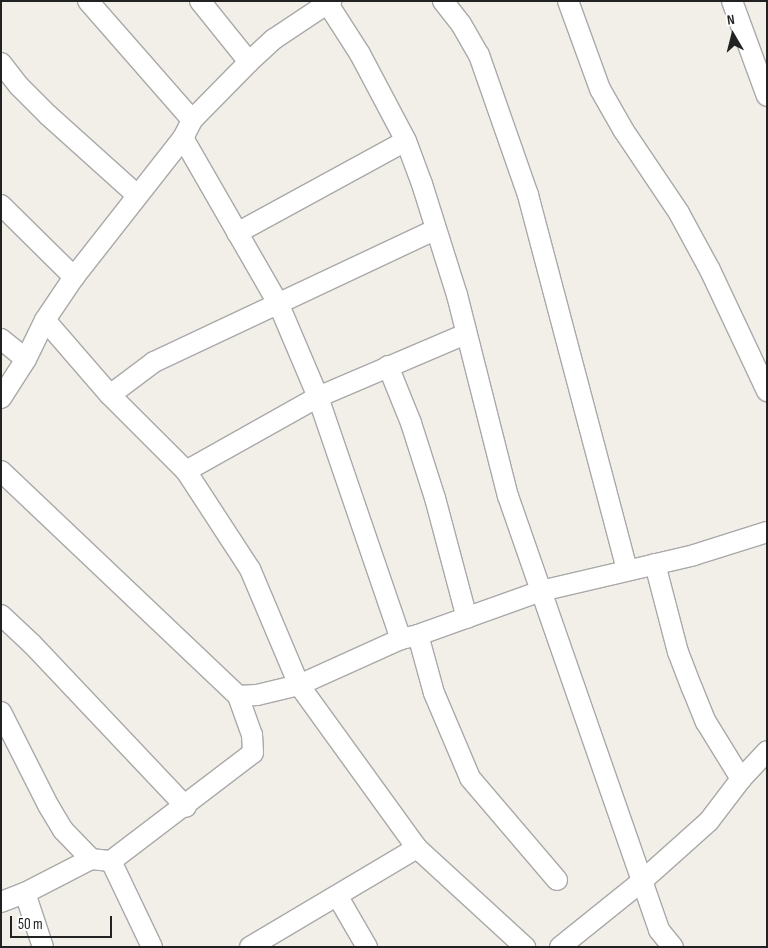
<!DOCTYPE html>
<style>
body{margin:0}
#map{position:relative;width:768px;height:948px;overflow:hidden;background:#f2efe9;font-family:"Sofia Sans Condensed",sans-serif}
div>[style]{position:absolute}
.roads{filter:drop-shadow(1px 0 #a9a9a9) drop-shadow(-1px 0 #a9a9a9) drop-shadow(0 1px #a9a9a9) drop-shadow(0 -1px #a9a9a9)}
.minor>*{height:20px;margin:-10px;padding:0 10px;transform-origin:10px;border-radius:10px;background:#fff}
span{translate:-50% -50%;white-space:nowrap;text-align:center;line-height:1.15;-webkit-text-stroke:4px #fff;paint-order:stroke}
.frame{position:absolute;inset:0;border:2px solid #222;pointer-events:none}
.north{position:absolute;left:708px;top:10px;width:50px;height:50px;-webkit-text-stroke:4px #fff;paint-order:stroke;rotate:352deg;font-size:14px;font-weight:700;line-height:20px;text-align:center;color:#222}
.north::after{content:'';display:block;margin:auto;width:18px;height:22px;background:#222;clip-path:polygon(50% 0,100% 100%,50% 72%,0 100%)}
.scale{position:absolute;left:10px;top:916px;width:102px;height:22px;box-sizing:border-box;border:2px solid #222;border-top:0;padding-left:6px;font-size:15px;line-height:18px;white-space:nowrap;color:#222;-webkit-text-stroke:4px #fff;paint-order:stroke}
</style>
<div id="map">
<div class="roads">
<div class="minor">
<div style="left:88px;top:1px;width:158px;rotate:48.8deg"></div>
<div style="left:200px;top:1px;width:78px;rotate:51.2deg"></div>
<div style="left:326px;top:1px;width:63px;rotate:57.3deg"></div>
<div style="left:360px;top:54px;width:98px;rotate:62.1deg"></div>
<div style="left:406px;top:141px;width:46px;rotate:69.6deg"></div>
<div style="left:422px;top:184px;width:116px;rotate:72.5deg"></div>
<div style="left:457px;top:295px;width:207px;rotate:75.8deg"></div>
<div style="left:508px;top:496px;width:460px;rotate:70.8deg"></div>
<div style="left:659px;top:930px;width:22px;rotate:51deg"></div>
<div style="left:443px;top:1px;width:29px;rotate:52deg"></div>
<div style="left:461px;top:24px;width:36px;rotate:60deg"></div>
<div style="left:479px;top:55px;width:148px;rotate:70.7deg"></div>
<div style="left:528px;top:195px;width:388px;rotate:75.2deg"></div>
<div style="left:568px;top:1px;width:94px;rotate:70deg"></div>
<div style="left:600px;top:89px;width:48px;rotate:60.3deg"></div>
<div style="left:624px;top:131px;width:99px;rotate:56.1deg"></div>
<div style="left:679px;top:213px;width:65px;rotate:61.5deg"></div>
<div style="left:710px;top:270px;width:134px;rotate:64.8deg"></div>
<div style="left:732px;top:1px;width:101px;rotate:69.8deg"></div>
<div style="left:1px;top:63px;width:29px;rotate:52deg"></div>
<div style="left:19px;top:86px;width:41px;rotate:45deg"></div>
<div style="left:48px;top:115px;width:120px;rotate:42deg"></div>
<div style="left:183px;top:138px;width:193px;rotate:60.1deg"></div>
<div style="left:279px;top:305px;width:100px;rotate:67deg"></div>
<div style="left:318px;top:397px;width:256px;rotate:71.1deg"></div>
<div style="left:1px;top:205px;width:103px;rotate:44.6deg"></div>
<div style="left:237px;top:233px;width:192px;rotate:-28.6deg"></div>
<div style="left:45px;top:320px;width:99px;rotate:49.1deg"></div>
<div style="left:110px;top:395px;width:107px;rotate:45deg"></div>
<div style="left:186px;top:471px;width:117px;rotate:56.9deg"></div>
<div style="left:250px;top:569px;width:126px;rotate:67.1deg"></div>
<div style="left:299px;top:685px;width:201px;rotate:54.1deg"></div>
<div style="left:417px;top:848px;width:147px;rotate:42.5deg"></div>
<div style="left:1px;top:339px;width:32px;rotate:39deg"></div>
<div style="left:388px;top:366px;width:61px;rotate:68deg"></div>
<div style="left:411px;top:423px;width:79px;rotate:72.3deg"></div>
<div style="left:435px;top:498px;width:124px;rotate:75.1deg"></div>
<div style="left:110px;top:395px;width:55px;rotate:-36.9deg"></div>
<div style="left:154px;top:362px;width:310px;rotate:-25.2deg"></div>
<div style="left:1px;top:398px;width:46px;rotate:-57.3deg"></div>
<div style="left:26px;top:359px;width:43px;rotate:-64deg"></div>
<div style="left:45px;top:320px;width:52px;rotate:-56deg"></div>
<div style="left:74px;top:277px;width:177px;rotate:-51.9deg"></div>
<div style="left:183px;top:138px;width:20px;rotate:-63deg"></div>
<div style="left:192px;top:120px;width:81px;rotate:-45.5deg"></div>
<div style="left:249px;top:62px;width:34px;rotate:-43deg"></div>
<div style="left:274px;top:39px;width:69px;rotate:-33.7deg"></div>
<div style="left:1px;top:471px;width:327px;rotate:43.5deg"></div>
<div style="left:238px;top:696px;width:19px;rotate:-3deg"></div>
<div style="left:257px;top:695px;width:43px;rotate:-13.4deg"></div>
<div style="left:299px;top:685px;width:112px;rotate:-24.3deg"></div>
<div style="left:401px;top:639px;width:17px;rotate:-13deg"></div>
<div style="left:418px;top:635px;width:131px;rotate:-19.7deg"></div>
<div style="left:541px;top:591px;width:157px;rotate:-13.2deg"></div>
<div style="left:694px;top:555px;width:77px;rotate:-17.5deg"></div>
<div style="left:186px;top:471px;width:151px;rotate:-29.3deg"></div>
<div style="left:318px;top:397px;width:161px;rotate:-23.1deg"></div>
<div style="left:655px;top:564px;width:91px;rotate:75.4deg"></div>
<div style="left:678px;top:652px;width:39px;rotate:69deg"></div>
<div style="left:692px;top:688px;width:37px;rotate:68deg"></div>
<div style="left:706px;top:722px;width:67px;rotate:58.4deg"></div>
<div style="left:1px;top:615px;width:42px;rotate:43.1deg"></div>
<div style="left:32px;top:644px;width:224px;rotate:46.6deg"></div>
<div style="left:418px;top:635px;width:60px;rotate:74.6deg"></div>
<div style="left:434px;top:693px;width:92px;rotate:67deg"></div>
<div style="left:470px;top:778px;width:134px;rotate:49.5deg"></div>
<div style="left:1px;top:712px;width:104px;rotate:63.2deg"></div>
<div style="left:48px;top:805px;width:29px;rotate:59deg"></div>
<div style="left:63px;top:830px;width:40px;rotate:46deg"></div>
<div style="left:111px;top:861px;width:95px;rotate:64.5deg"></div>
<div style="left:25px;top:893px;width:57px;rotate:71.6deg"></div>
<div style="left:338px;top:897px;width:58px;rotate:59.9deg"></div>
<div style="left:1px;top:902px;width:26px;rotate:-21deg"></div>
<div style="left:25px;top:893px;width:74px;rotate:-27.3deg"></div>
<div style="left:91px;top:859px;width:20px;rotate:6deg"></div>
<div style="left:111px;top:861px;width:178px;rotate:-37.3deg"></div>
<div style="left:253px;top:753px;width:18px;rotate:-93deg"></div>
<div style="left:252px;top:735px;width:41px;rotate:-109.7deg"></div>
<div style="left:250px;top:947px;width:194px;rotate:-30.7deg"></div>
<div style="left:560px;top:947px;width:105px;rotate:-38.8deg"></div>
<div style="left:642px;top:881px;width:90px;rotate:-41.8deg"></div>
<div style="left:709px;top:821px;width:53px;rotate:-52.7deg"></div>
<div style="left:741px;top:779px;width:38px;rotate:-47deg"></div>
</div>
</div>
<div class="frame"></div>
<div class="north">N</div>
<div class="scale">50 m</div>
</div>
